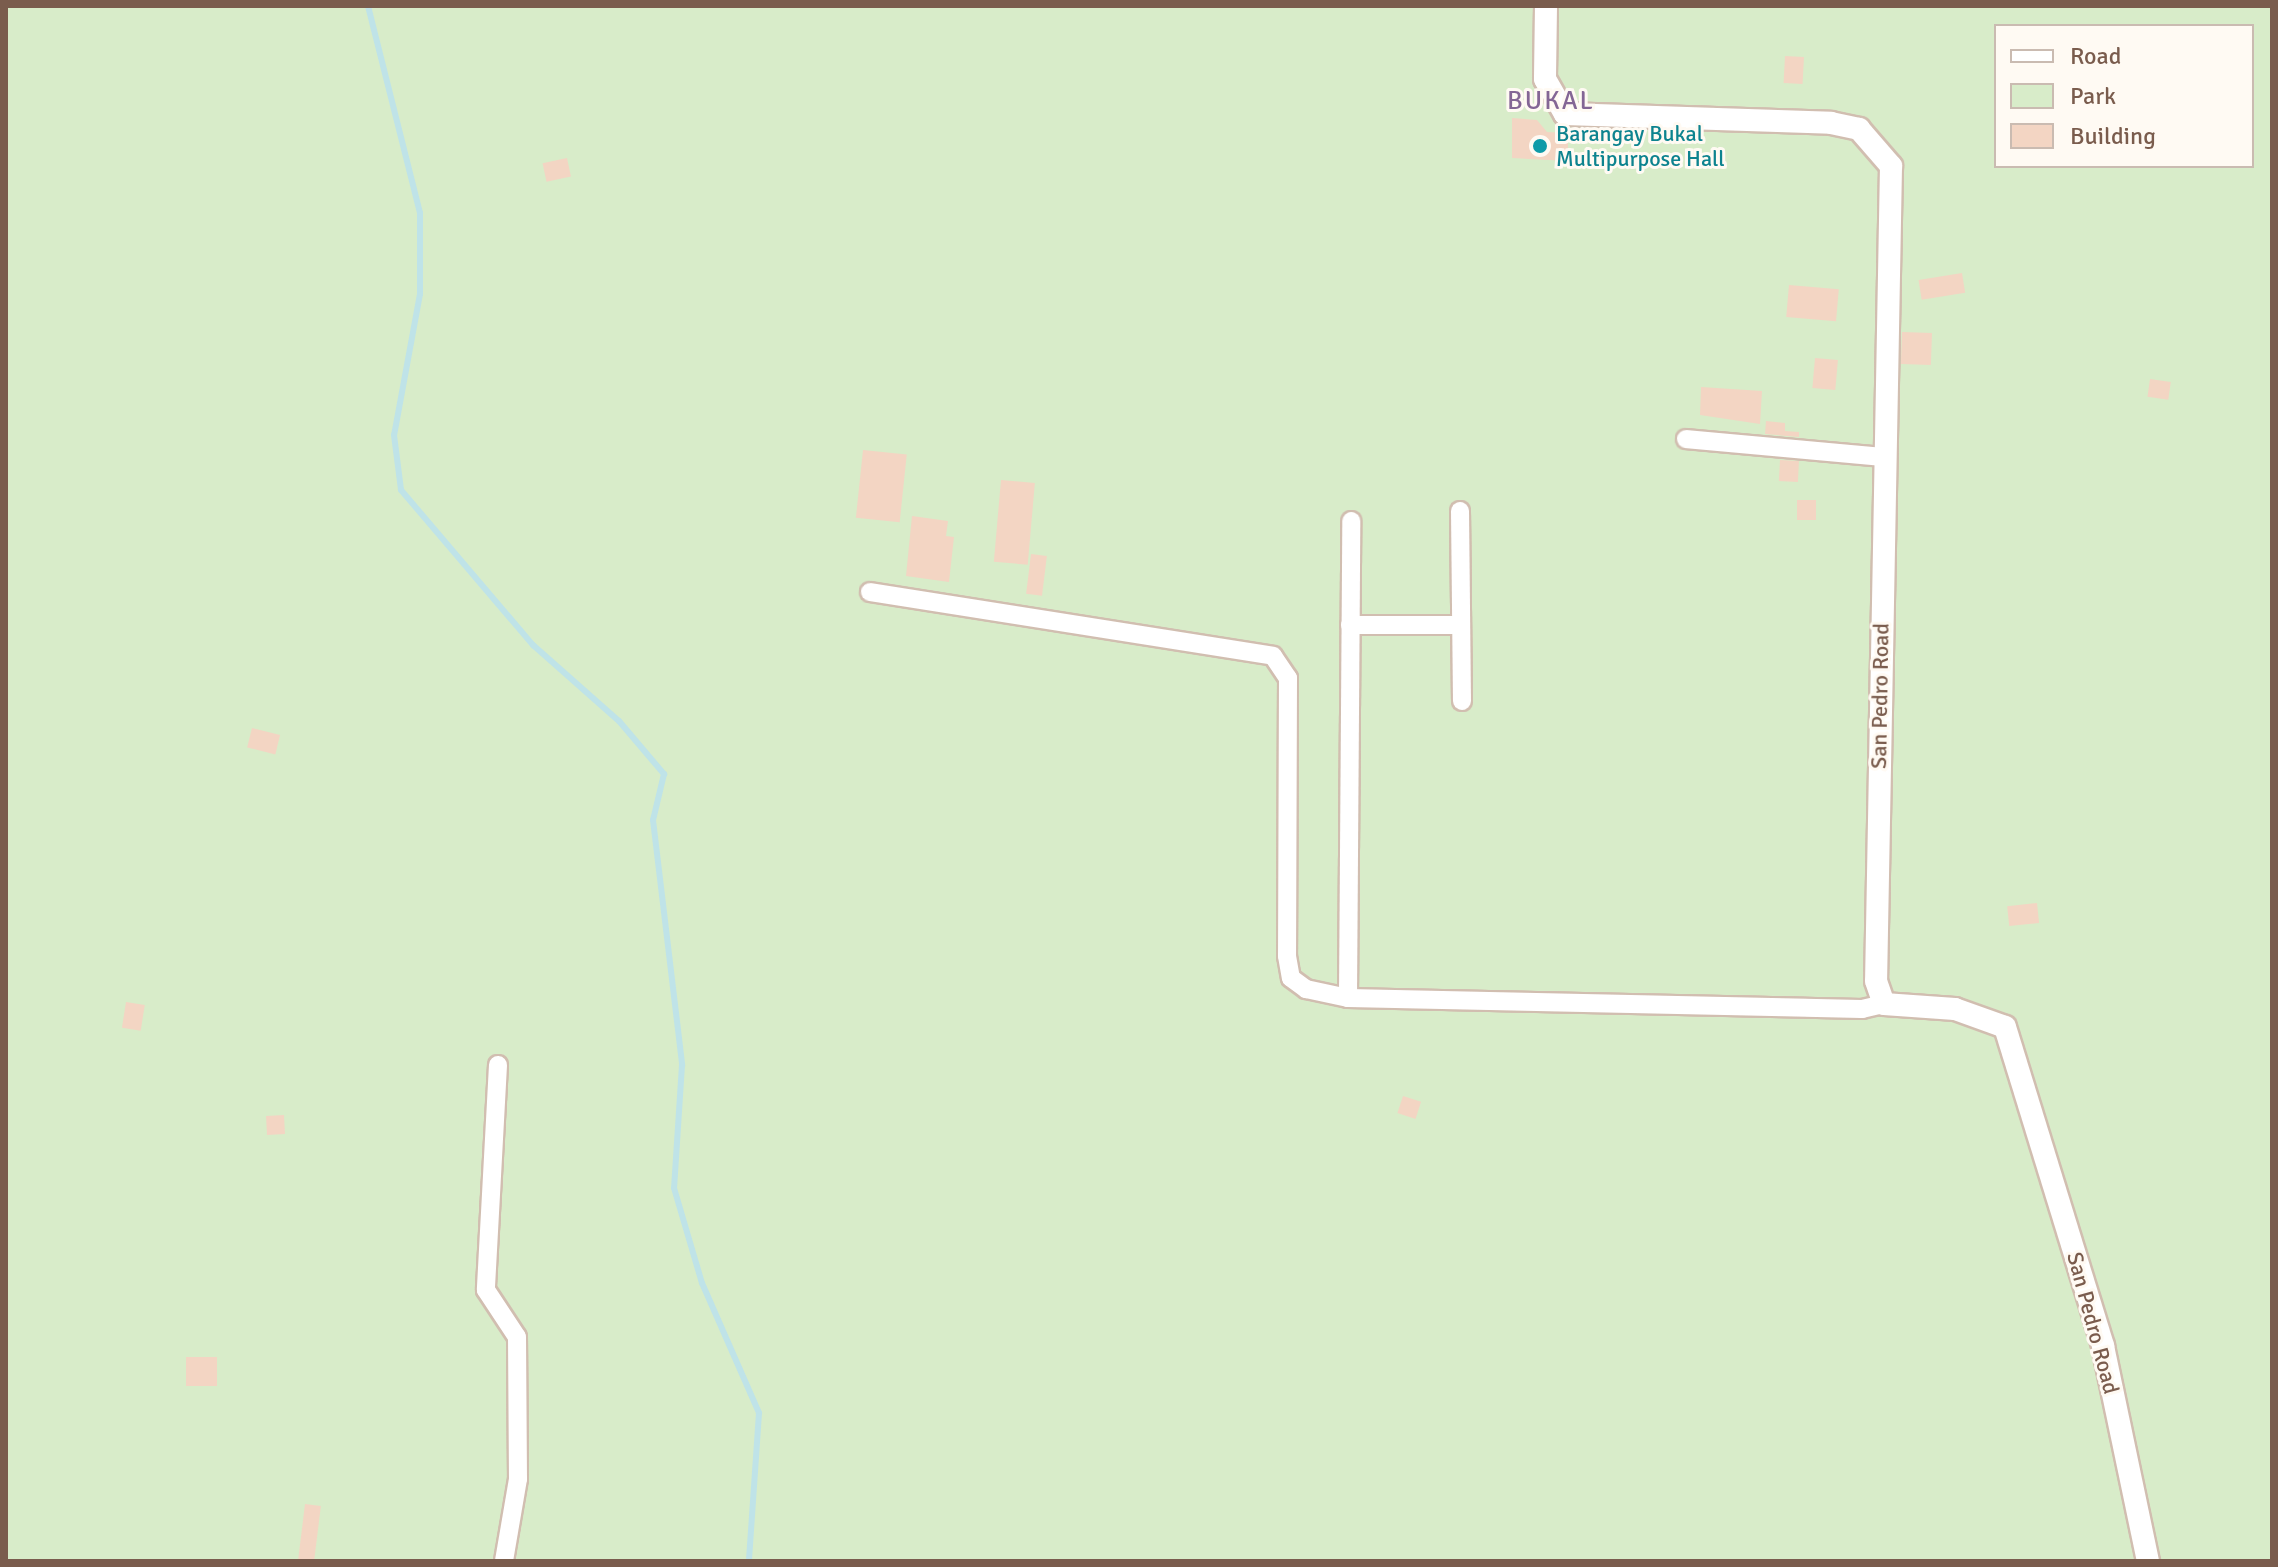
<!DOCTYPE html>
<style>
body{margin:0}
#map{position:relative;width:2278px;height:1567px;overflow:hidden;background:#fdf6ec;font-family:Signika,sans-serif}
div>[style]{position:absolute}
.green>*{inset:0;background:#d8ecc9}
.stream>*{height:6px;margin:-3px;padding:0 3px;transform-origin:3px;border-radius:3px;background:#bfe3e8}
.building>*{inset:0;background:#f3d5c3;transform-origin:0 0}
.roads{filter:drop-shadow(2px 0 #d1beb0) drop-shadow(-2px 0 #d1beb0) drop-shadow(0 2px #d1beb0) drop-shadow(0 -2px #d1beb0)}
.minor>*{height:18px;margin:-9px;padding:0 9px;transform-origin:9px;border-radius:9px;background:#fff}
.tertiary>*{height:22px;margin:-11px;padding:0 11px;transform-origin:11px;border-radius:11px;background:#fff}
.dots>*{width:22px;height:22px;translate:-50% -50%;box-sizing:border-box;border:4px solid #fffaf3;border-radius:50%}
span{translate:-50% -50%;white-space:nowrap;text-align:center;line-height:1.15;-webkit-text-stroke:6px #fffaf3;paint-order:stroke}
.culture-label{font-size:22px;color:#0d838f}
.left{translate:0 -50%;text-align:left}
.street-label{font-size:22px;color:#7a5c4d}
.quarter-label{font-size:26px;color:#846695;letter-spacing:2px}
.frame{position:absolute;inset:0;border:8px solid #7a5c4d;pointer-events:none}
.legend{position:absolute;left:1994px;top:24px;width:260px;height:144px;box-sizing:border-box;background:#fffaf3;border:2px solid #cabbb1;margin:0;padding:10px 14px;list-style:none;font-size:24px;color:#7a5c4d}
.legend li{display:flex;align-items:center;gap:16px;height:40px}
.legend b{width:40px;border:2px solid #cabbb1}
</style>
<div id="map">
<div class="green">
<div style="clip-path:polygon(evenodd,6px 6px,2272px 6px,2272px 1561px,6px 1561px,6px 6px,1996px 26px,2252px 26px,2252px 166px,1996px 166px,1996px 26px)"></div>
</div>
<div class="stream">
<div style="left:368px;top:6px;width:213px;rotate:75.9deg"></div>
<div style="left:420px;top:213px;width:81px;rotate:90deg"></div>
<div style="left:420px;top:294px;width:143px;rotate:100.4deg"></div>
<div style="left:394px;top:435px;width:55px;rotate:82.7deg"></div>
<div style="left:401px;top:490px;width:204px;rotate:49.6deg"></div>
<div style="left:533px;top:645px;width:115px;rotate:41.5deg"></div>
<div style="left:619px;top:721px;width:70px;rotate:49.7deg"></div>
<div style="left:664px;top:774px;width:47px;rotate:103.4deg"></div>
<div style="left:653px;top:820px;width:247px;rotate:83.2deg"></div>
<div style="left:682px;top:1065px;width:123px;rotate:93.7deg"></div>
<div style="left:674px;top:1188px;width:99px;rotate:73.6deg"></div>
<div style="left:702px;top:1283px;width:142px;rotate:66.3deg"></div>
<div style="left:759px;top:1413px;width:148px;rotate:93.9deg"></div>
</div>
<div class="building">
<div style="left:1785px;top:56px;width:19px;height:27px;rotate:3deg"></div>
<div style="clip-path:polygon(1512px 118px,1537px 120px,1547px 132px,1568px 133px,1568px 161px,1512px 158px)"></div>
<div style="left:567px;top:158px;width:19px;height:25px;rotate:78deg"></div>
<div style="left:1962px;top:273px;width:20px;height:44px;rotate:81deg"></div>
<div style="left:1789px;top:285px;width:50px;height:32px;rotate:5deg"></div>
<div style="left:1902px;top:332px;width:30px;height:32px;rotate:2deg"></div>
<div style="left:1815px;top:358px;width:23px;height:30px;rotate:5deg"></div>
<div style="left:2150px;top:379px;width:21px;height:18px;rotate:8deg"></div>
<div style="clip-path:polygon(1701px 387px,1762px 391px,1760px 424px,1700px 415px)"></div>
<div style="clip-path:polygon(1766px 421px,1785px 423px,1785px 431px,1799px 432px,1799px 437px,1765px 434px)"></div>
<div style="left:863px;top:450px;width:44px;height:68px;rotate:6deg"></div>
<div style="left:1780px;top:460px;width:19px;height:21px;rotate:3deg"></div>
<div style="left:1001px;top:480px;width:34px;height:82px;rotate:5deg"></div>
<div style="left:1797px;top:500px;width:19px;height:20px"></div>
<div style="clip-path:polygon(912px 516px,948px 521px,946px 536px,954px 537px,949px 582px,906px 576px)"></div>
<div style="left:1031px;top:554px;width:16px;height:40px;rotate:7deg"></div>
<div style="left:252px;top:728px;width:29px;height:20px;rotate:14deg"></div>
<div style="left:2037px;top:903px;width:20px;height:30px;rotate:84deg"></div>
<div style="left:126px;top:1002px;width:19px;height:26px;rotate:9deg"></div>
<div style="left:1403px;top:1096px;width:19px;height:18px;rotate:18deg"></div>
<div style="left:284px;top:1115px;width:19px;height:18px;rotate:87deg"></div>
<div style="left:186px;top:1357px;width:31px;height:29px"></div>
<div style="left:305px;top:1504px;width:16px;height:57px;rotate:7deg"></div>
</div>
<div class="roads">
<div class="minor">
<div style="left:1686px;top:439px;width:200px;rotate:5.2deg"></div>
<div style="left:1460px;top:511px;width:190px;rotate:89.4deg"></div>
<div style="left:870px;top:592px;width:408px;rotate:9deg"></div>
<div style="left:1273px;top:656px;width:27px;rotate:56deg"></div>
<div style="left:1288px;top:678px;width:278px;rotate:90.2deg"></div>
<div style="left:1287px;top:956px;width:22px;rotate:80deg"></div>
<div style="left:1291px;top:978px;width:19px;rotate:36deg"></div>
<div style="left:1306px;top:989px;width:43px;rotate:12.1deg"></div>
<div style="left:1348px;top:998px;width:514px;rotate:1.23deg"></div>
<div style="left:1862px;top:1009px;width:23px;rotate:-13deg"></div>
<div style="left:1350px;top:625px;width:111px"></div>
<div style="left:1348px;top:998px;width:477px;rotate:-89.6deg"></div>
<div style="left:498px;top:1065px;width:225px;rotate:93.1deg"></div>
<div style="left:486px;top:1290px;width:56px;rotate:56.6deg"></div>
<div style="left:517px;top:1337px;width:142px;rotate:89.6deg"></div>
<div style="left:518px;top:1479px;width:83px;rotate:99.7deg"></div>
</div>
<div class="tertiary">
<div style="left:1546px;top:6px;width:73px;rotate:90.8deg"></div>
<div style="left:1545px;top:79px;width:40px;rotate:60.3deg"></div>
<div style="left:1565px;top:114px;width:266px;rotate:1.9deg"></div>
<div style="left:1831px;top:123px;width:29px;rotate:12deg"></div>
<div style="left:1859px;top:129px;width:49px;rotate:49.1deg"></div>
<div style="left:1891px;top:166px;width:815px;rotate:91.05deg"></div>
<div style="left:1876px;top:981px;width:24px;rotate:71deg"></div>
<div style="left:1884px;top:1004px;width:71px;rotate:4deg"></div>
<div style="left:1955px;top:1009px;width:53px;rotate:19.8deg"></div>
<div style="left:2005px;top:1027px;width:334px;rotate:72.9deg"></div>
<div style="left:2103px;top:1346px;width:220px;rotate:78.2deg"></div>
</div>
</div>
<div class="dots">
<div style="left:1540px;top:146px;background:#0f9aa8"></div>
</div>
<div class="culture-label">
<span class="left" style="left:1556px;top:146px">Barangay Bukal<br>Multipurpose Hall</span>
</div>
<div class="street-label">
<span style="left:1880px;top:696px;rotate:-89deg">San Pedro Road</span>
<span style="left:2093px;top:1323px;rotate:75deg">San Pedro Road</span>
</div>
<div class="quarter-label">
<span style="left:1551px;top:102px">BUKAL</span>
</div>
<div class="frame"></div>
<ul class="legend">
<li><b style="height:10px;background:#fff"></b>Road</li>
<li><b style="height:22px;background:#d8ecc9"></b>Park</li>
<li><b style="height:22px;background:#f3d5c3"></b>Building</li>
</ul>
</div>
